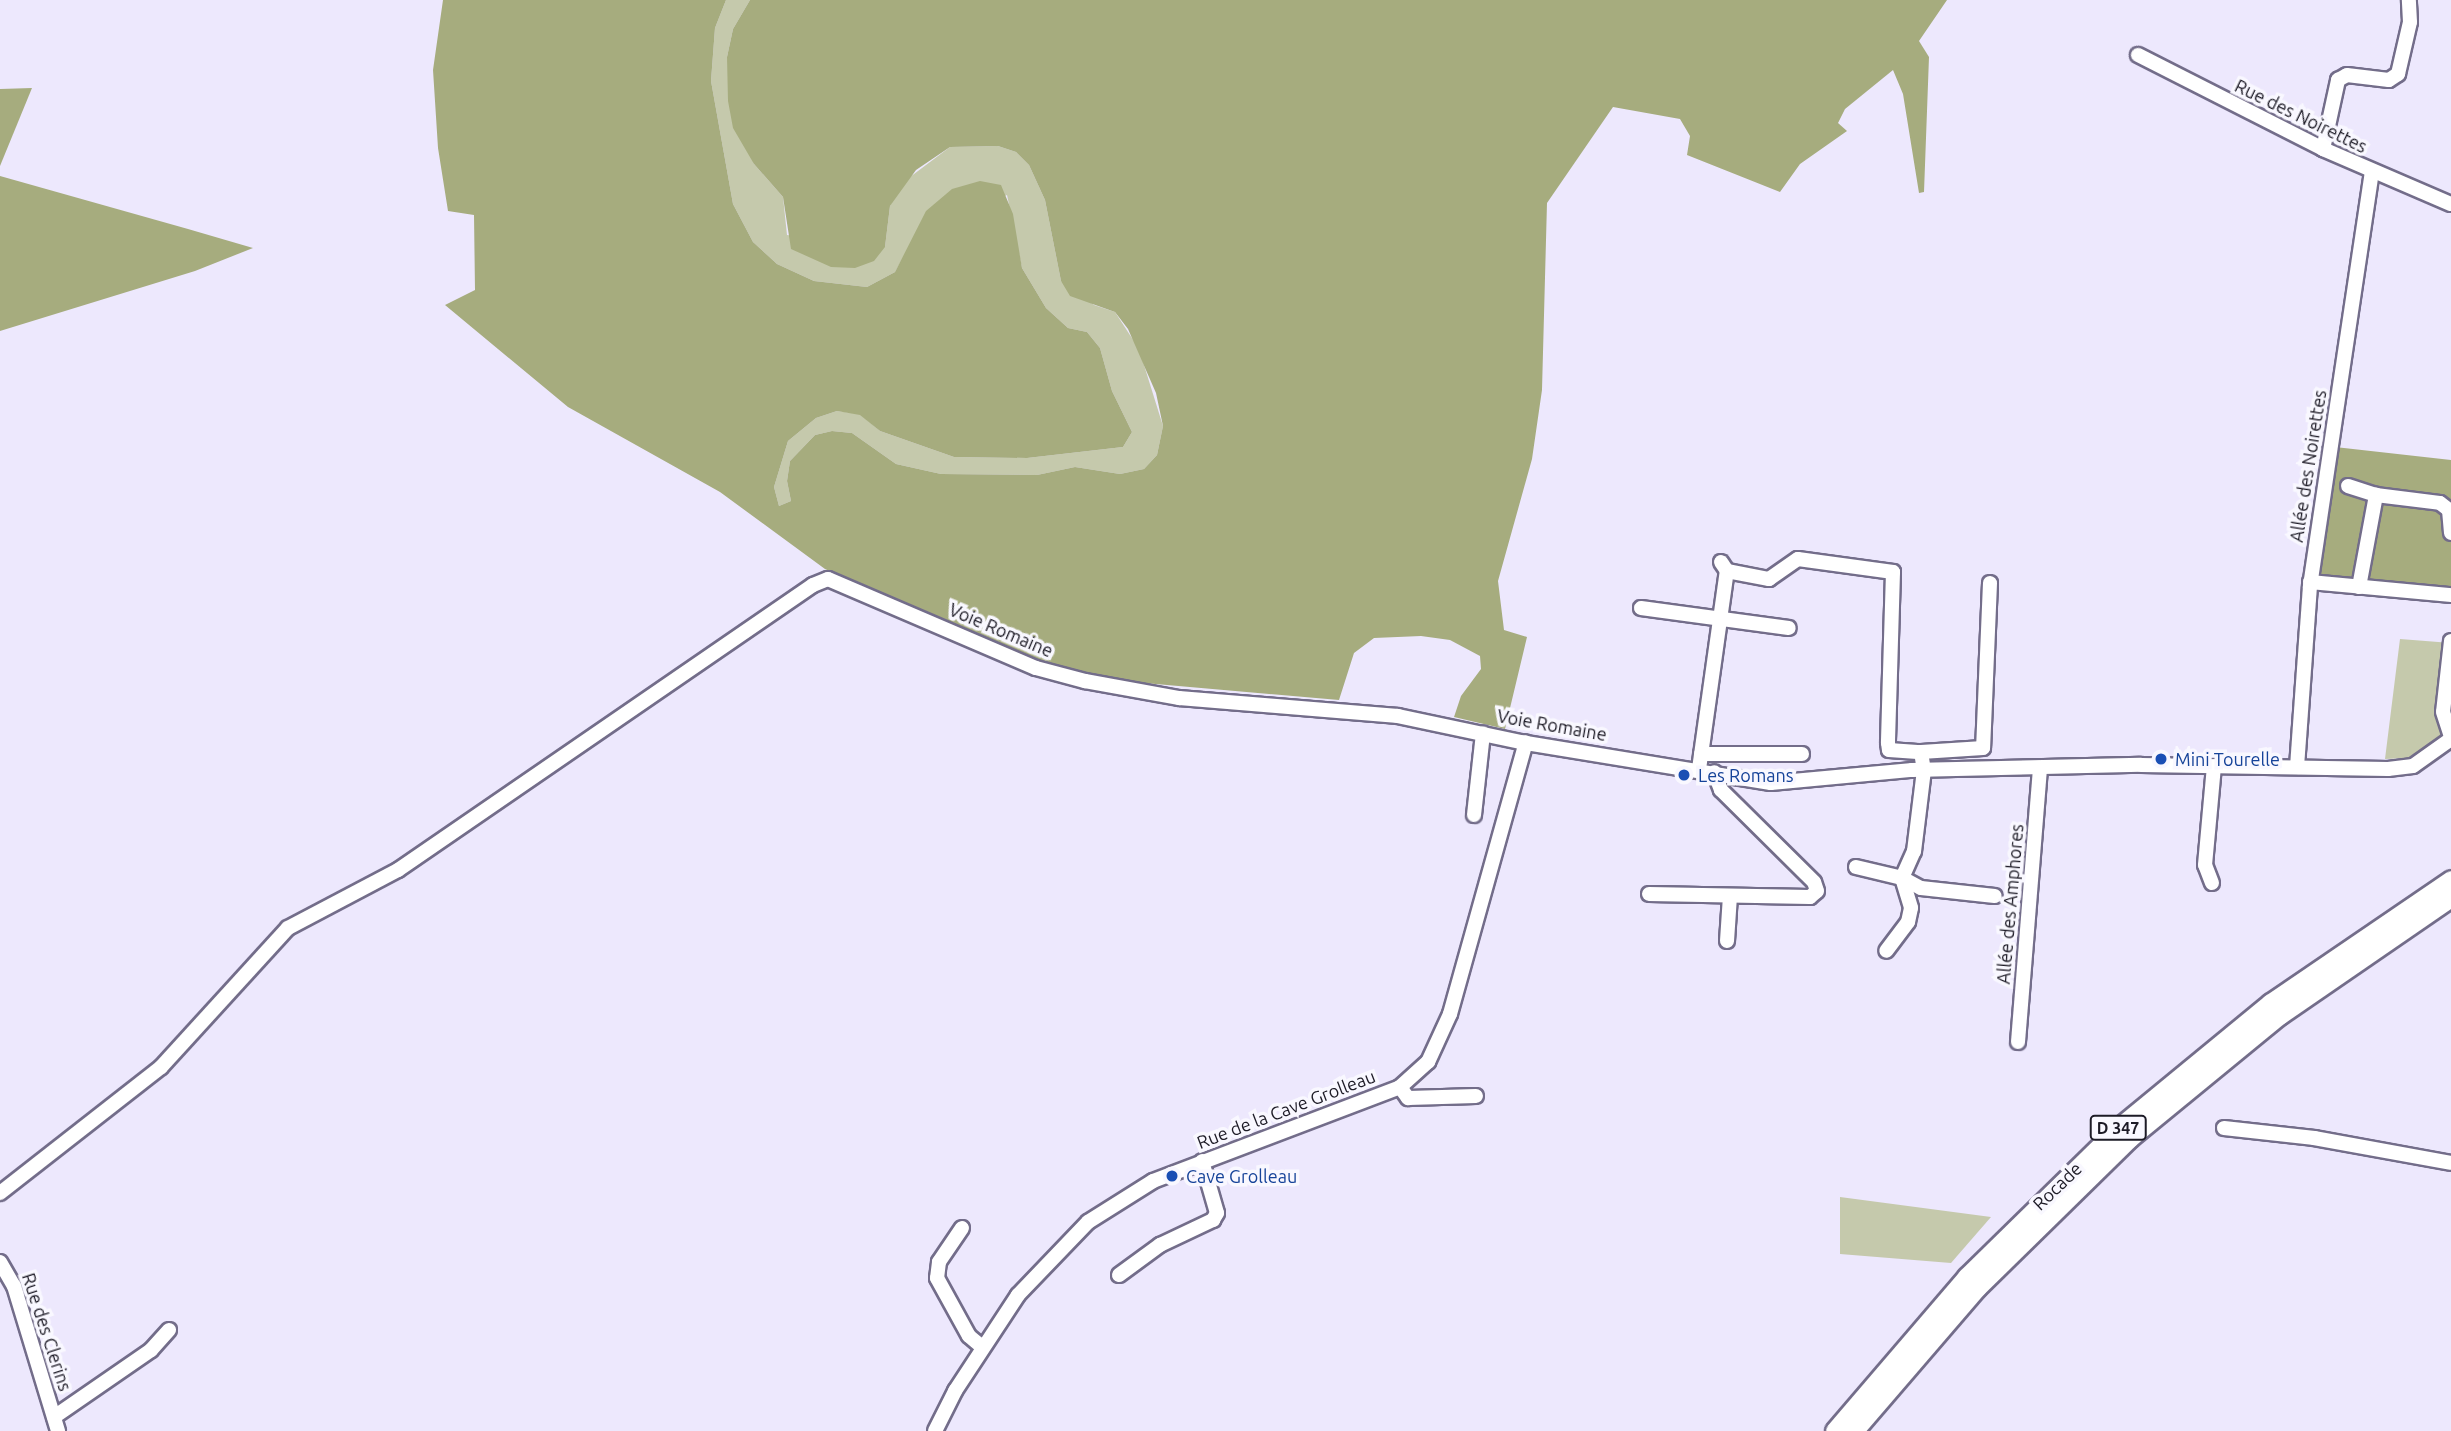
<!DOCTYPE html>
<meta charset="utf-8">
<style>
body{margin:0}
#map{position:relative;width:2451px;height:1431px;overflow:hidden;background:#ede8fd;font-family:Ubuntu,sans-serif}
div>[style]{position:absolute}
.green>*{inset:0;background:#c5c9ac}
.forest>*{inset:0;background:#a6ac7e}
.roads{filter:drop-shadow(2px 0 #736d8a) drop-shadow(-2px 0 #736d8a) drop-shadow(0 2px #736d8a) drop-shadow(0 -2px #736d8a)}
.minor>*{height:14px;margin:-7px;padding:0 7px;transform-origin:7px;border-radius:7px;background:#fff}
.highway>*{height:19px;margin:-9.5px;padding:0 9.5px;transform-origin:9.5px;border-radius:9.5px;background:#fff}
.dots>*{width:19px;height:19px;translate:-50% -50%;box-sizing:border-box;border:4px solid #f9f8ff;border-radius:50%}
span{translate:-50% -50%;white-space:nowrap;text-align:center;line-height:1.15;-webkit-text-stroke:7px #f9f8ff;paint-order:stroke}
.shield-label span{padding:2px 5px;background:#f9f8ff;border:2px solid;border-radius:5px;-webkit-text-stroke-width:0}
.shield-label{font-size:16px;color:#1d1b26;font-weight:700}
.street-label{font-size:18px;color:#1d1b26}
.transit-label{font-size:18px;color:#164399}
.left{translate:0 -50%;text-align:left}
</style>
<div id="map">
<div class="green">
<div style="clip-path:polygon(726px 0,750px 0,733px 29px,727px 57px,754px 164px,783px 197px,787px 235px,885px 247px,890px 206px,902px 183px,950px 147px,998px 146px,1016px 152px,1029px 165px,1045px 200px,1061px 281px,1094px 305px,1115px 312px,1139px 349px,1163px 426px,1157px 455px,1144px 469px,1120px 474px,1075px 467px,1037px 475px,941px 474px,896px 464px,852px 433px,832px 431px,815px 435px,790px 461px,787px 481px,791px 501px,779px 506px,774px 487px,788px 441px,816px 418px,837px 411px,860px 414px,880px 431px,954px 457px,1027px 458px,1123px 447px,1132px 432px,1112px 391px,1100px 348px,1087px 332px,1068px 328px,1046px 308px,1022px 268px,1007px 195px,911px 243px,895px 272px,867px 287px,814px 281px,777px 264px,753px 242px,733px 204px,711px 81px,715px 28px)"></div>
<div style="clip-path:polygon(2400px 639px,2451px 643px,2451px 731px,2434px 749px,2409px 758px,2385px 759px)"></div>
<div style="clip-path:polygon(1840px 1197px,1991px 1217px,1951px 1263px,1840px 1254px)"></div>
</div>
<div class="forest">
<div style="clip-path:polygon(443px 0,726px 0,715px 28px,711px 81px,733px 204px,753px 242px,777px 264px,814px 281px,867px 287px,895px 272px,926px 211px,952px 189px,980px 181px,1001px 185px,1013px 214px,1022px 268px,1046px 308px,1068px 328px,1087px 332px,1100px 348px,1112px 391px,1132px 432px,1123px 447px,1027px 458px,954px 457px,880px 431px,860px 415px,837px 411px,816px 418px,788px 441px,774px 487px,779px 506px,791px 501px,787px 481px,790px 461px,815px 435px,832px 431px,852px 433px,896px 464px,941px 474px,1037px 475px,1075px 467px,1120px 474px,1144px 469px,1157px 455px,1163px 426px,1156px 393px,1128px 329px,1115px 312px,1070px 296px,1061px 281px,1045px 200px,1029px 165px,1016px 152px,998px 146px,950px 147px,916px 170px,890px 206px,885px 247px,874px 261px,855px 268px,831px 267px,791px 249px,783px 197px,754px 164px,733px 128px,728px 101px,727px 57px,733px 29px,750px 0,1947px 0,1919px 41px,1929px 57px,1924px 192px,1919px 193px,1903px 94px,1893px 70px,1845px 109px,1838px 123px,1847px 131px,1800px 164px,1780px 192px,1687px 155px,1690px 136px,1680px 119px,1613px 107px,1547px 203px,1542px 390px,1532px 459px,1498px 581px,1504px 630px,1527px 637px,1505px 729px,1454px 717px,1461px 696px,1481px 669px,1480px 656px,1450px 640px,1421px 636px,1374px 638px,1354px 653px,1339px 700px,1099px 679px,1006px 650px,825px 569px,720px 492px,568px 407px,445px 305px,475px 290px,474px 215px,448px 211px,438px 148px,433px 70px)"></div>
<div style="clip-path:polygon(32px 88px,0 166px,0 89px)"></div>
<div style="clip-path:polygon(0 176px,188px 229px,253px 248px,195px 271px,0 331px)"></div>
<div style="clip-path:polygon(2335px 447px,2451px 460px,2451px 600px,2313px 587px)"></div>
</div>
<div class="roads">
<div class="minor">
<div style="left:2138px;top:55px;width:208px;rotate:26.9deg"></div>
<div style="left:2323px;top:149px;width:139px;rotate:23.3deg"></div>
<div style="left:2323px;top:149px;width:71px;rotate:-77.7deg"></div>
<div style="left:2338px;top:80px;width:10px;rotate:-29deg"></div>
<div style="left:2347px;top:75px;width:42px;rotate:6.8deg"></div>
<div style="left:2389px;top:80px;width:11px;rotate:-34deg"></div>
<div style="left:2398px;top:74px;width:53px;rotate:-77deg"></div>
<div style="left:2410px;top:22px;width:22px;rotate:-93deg"></div>
<div style="left:2348px;top:486px;width:29px;rotate:18deg"></div>
<div style="left:2376px;top:495px;width:64px;rotate:7.1deg"></div>
<div style="left:2440px;top:503px;width:11px;rotate:38deg"></div>
<div style="left:2449px;top:510px;width:23px;rotate:85deg"></div>
<div style="left:1721px;top:562px;width:11px;rotate:56deg"></div>
<div style="left:1727px;top:571px;width:43px;rotate:10.8deg"></div>
<div style="left:1769px;top:579px;width:35px;rotate:-35deg"></div>
<div style="left:1798px;top:559px;width:96px;rotate:7.8deg"></div>
<div style="left:1893px;top:572px;width:171px;rotate:91.7deg"></div>
<div style="left:1888px;top:743px;width:7px;rotate:82deg"></div>
<div style="left:1889px;top:750px;width:32px;rotate:4deg"></div>
<div style="left:2310px;top:582px;width:142px;rotate:5.3deg"></div>
<div style="left:1990px;top:583px;width:165px;rotate:92.4deg"></div>
<div style="left:1983px;top:748px;width:62px;rotate:176.3deg"></div>
<div style="left:1921px;top:752px;width:18px;rotate:81deg"></div>
<div style="left:1924px;top:770px;width:82px;rotate:97deg"></div>
<div style="left:1914px;top:851px;width:30px;rotate:114deg"></div>
<div style="left:1902px;top:878px;width:21px;rotate:28deg"></div>
<div style="left:1921px;top:888px;width:74px;rotate:6.2deg"></div>
<div style="left:2359px;top:587px;width:94px;rotate:-79.5deg"></div>
<div style="left:1641px;top:608px;width:149px;rotate:7.7deg"></div>
<div style="left:2451px;top:641px;width:71px;rotate:96.4deg"></div>
<div style="left:2443px;top:712px;width:26px;rotate:72deg"></div>
<div style="left:1701px;top:754px;width:101px"></div>
<div style="left:2297px;top:767px;width:181px;rotate:-85.9deg"></div>
<div style="left:2310px;top:586px;width:419px;rotate:-81.5deg"></div>
<div style="left:1699px;top:769px;width:200px;rotate:-82deg"></div>
<div style="left:1474px;top:815px;width:82px;rotate:-83.7deg"></div>
<div style="left:1856px;top:867px;width:47px;rotate:13.4deg"></div>
<div style="left:1902px;top:878px;width:31px;rotate:73deg"></div>
<div style="left:1911px;top:908px;width:14px;rotate:102deg"></div>
<div style="left:1908px;top:922px;width:36px;rotate:127deg"></div>
<div style="left:2212px;top:883px;width:19px;rotate:-111deg"></div>
<div style="left:2205px;top:865px;width:99px;rotate:-84.8deg"></div>
<div style="left:1649px;top:894px;width:161px;rotate:1.1deg"></div>
<div style="left:1810px;top:897px;width:9px;rotate:-41deg"></div>
<div style="left:1817px;top:891px;width:9px;rotate:-108deg"></div>
<div style="left:1814px;top:882px;width:131px;rotate:-135.3deg"></div>
<div style="left:1721px;top:790px;width:19px;rotate:-111deg"></div>
<div style="left:1727px;top:941px;width:45px;rotate:-86.2deg"></div>
<div style="left:2018px;top:1042px;width:275px;rotate:-85.4deg"></div>
<div style="left:1400px;top:1087px;width:14px;rotate:54deg"></div>
<div style="left:1408px;top:1098px;width:68px;rotate:-1.7deg"></div>
<div style="left:2224px;top:1128px;width:91px;rotate:6.3deg"></div>
<div style="left:2314px;top:1138px;width:139px;rotate:10.3deg"></div>
<div style="left:0;top:1193px;width:204px;rotate:-38deg"></div>
<div style="left:161px;top:1067px;width:188px;rotate:-47.6deg"></div>
<div style="left:288px;top:928px;width:124px;rotate:-27.8deg"></div>
<div style="left:398px;top:870px;width:503px;rotate:-34.48deg"></div>
<div style="left:813px;top:585px;width:16px;rotate:-22deg"></div>
<div style="left:828px;top:579px;width:226px;rotate:23.2deg"></div>
<div style="left:1036px;top:668px;width:51px;rotate:14.9deg"></div>
<div style="left:1085px;top:681px;width:96px;rotate:10.3deg"></div>
<div style="left:1179px;top:698px;width:220px;rotate:4.7deg"></div>
<div style="left:1398px;top:716px;width:125px;rotate:12deg"></div>
<div style="left:1520px;top:742px;width:254px;rotate:9.3deg"></div>
<div style="left:1771px;top:783px;width:142px;rotate:-5.3deg"></div>
<div style="left:1912px;top:770px;width:229px;rotate:-1.3deg"></div>
<div style="left:2141px;top:765px;width:247px;rotate:0.9deg"></div>
<div style="left:2388px;top:769px;width:25px;rotate:-7deg"></div>
<div style="left:2413px;top:766px;width:47px;rotate:-35.4deg"></div>
<div style="left:962px;top:1228px;width:41px;rotate:124.1deg"></div>
<div style="left:939px;top:1262px;width:16px;rotate:97deg"></div>
<div style="left:937px;top:1278px;width:66px;rotate:61.1deg"></div>
<div style="left:969px;top:1336px;width:17px;rotate:40deg"></div>
<div style="left:0;top:1262px;width:28px;rotate:60deg"></div>
<div style="left:14px;top:1286px;width:152px;rotate:73.1deg"></div>
<div style="left:1119px;top:1275px;width:51px;rotate:-36.2deg"></div>
<div style="left:1160px;top:1245px;width:59px;rotate:-25.3deg"></div>
<div style="left:1213px;top:1220px;width:8px;rotate:-60deg"></div>
<div style="left:1217px;top:1213px;width:54px;rotate:-106.1deg"></div>
<div style="left:54px;top:1417px;width:118px;rotate:-34.6deg"></div>
<div style="left:151px;top:1350px;width:27px;rotate:-48deg"></div>
<div style="left:935px;top:1431px;width:45px;rotate:-63.4deg"></div>
<div style="left:955px;top:1391px;width:115px;rotate:-56.7deg"></div>
<div style="left:1018px;top:1295px;width:101px;rotate:-46.2deg"></div>
<div style="left:1088px;top:1222px;width:77px;rotate:-32.2deg"></div>
<div style="left:1153px;top:1181px;width:264px;rotate:-20.8deg"></div>
<div style="left:1400px;top:1087px;width:38px;rotate:-42deg"></div>
<div style="left:1428px;top:1062px;width:53px;rotate:-65.4deg"></div>
<div style="left:1450px;top:1014px;width:282px;rotate:-74.4deg"></div>
</div>
<div class="highway">
<div style="left:1835px;top:1431px;width:203px;rotate:-49.4deg"></div>
<div style="left:1967px;top:1277px;width:214px;rotate:-44.4deg"></div>
<div style="left:2120px;top:1127px;width:195px;rotate:-39.4deg"></div>
<div style="left:2271px;top:1003px;width:218px;rotate:-34.3deg"></div>
<div style="left:1853px;top:1431px;width:190px;rotate:-49.3deg"></div>
<div style="left:1977px;top:1287px;width:213px;rotate:-44.4deg"></div>
<div style="left:2129px;top:1138px;width:194px;rotate:-39.4deg"></div>
<div style="left:2279px;top:1015px;width:209px;rotate:-34.5deg"></div>
</div>
</div>
<div class="dots">
<div style="left:2161px;top:759px;background:#1a4fb4"></div>
<div style="left:1684px;top:775px;background:#1a4fb4"></div>
<div style="left:1172px;top:1176px;background:#1a4fb4"></div>
</div>
<div class="shield-label">
<span style="left:2118px;top:1128px">D 347</span>
</div>
<div class="street-label">
<span style="left:2301px;top:116px;rotate:26deg">Rue des Noirettes</span>
<span style="left:2308px;top:466px;rotate:-81deg">Allée des Noirettes</span>
<span style="left:1001px;top:630px;rotate:23deg">Voie Romaine</span>
<span style="left:1552px;top:725px;rotate:10deg">Voie Romaine</span>
<span style="left:2010px;top:904px;rotate:-85deg">Allée des Amphores</span>
<span style="left:1286px;top:1109px;rotate:-21deg">Rue de la Cave Grolleau</span>
<span style="left:2057px;top:1186px;rotate:-44deg">Rocade</span>
<span style="left:47px;top:1332px;rotate:72deg">Rue des Clerins</span>
</div>
<div class="transit-label">
<span class="left" style="left:2175px;top:759px">Mini Tourelle</span>
<span class="left" style="left:1698px;top:775px">Les Romans</span>
<span class="left" style="left:1186px;top:1176px">Cave Grolleau</span>
</div>
</div>
